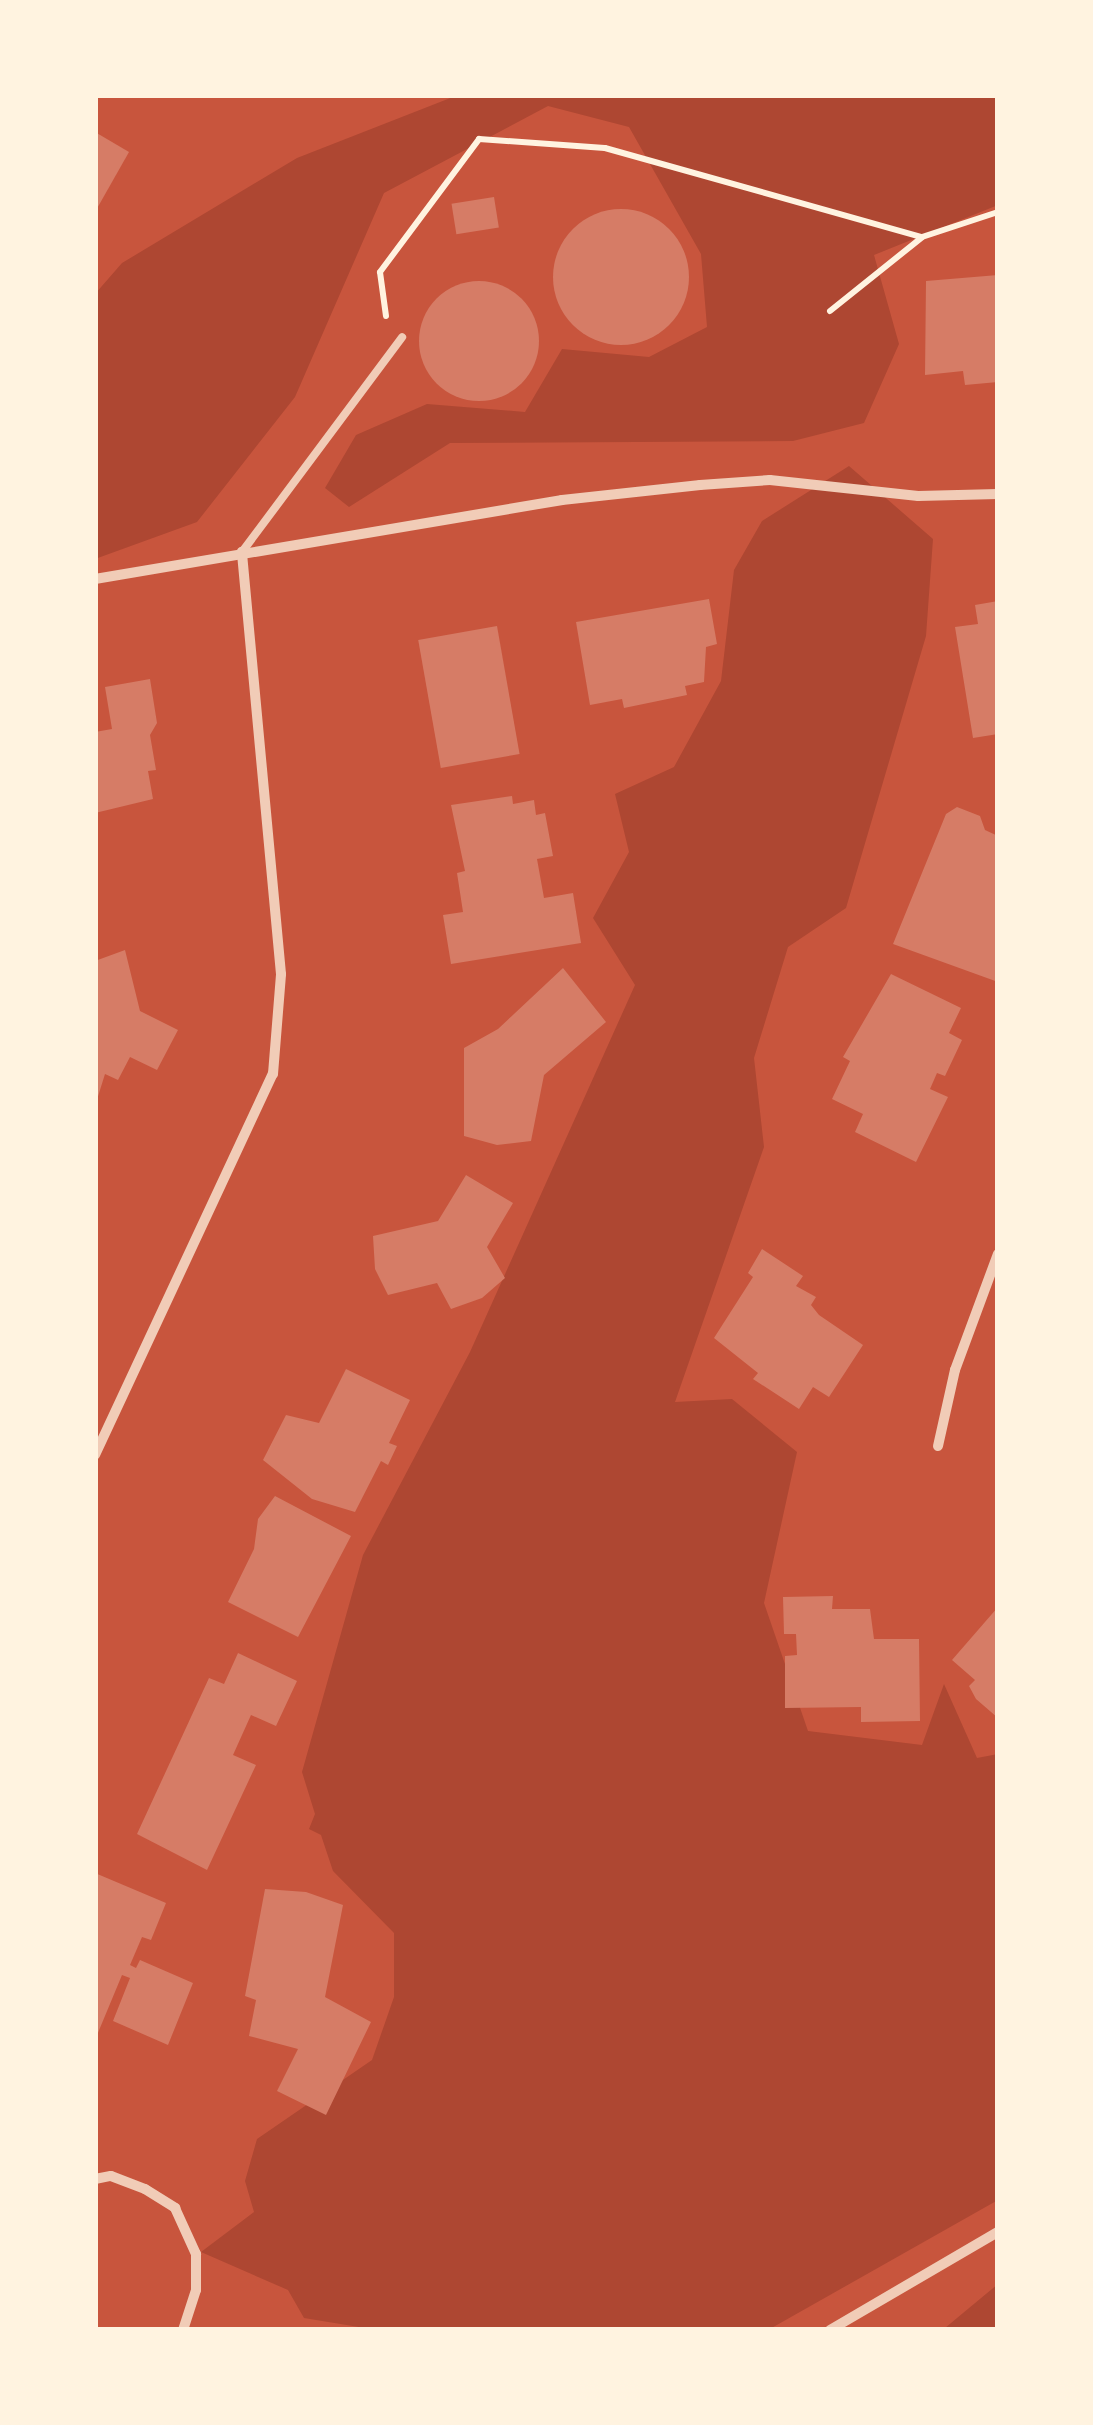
<!DOCTYPE html>
<style>
body{margin:0}
#map{position:relative;width:1093px;height:2425px;overflow:hidden;background:#c8553d;font-family:"Work Sans",sans-serif}
div>[style]{position:absolute}
.green>*{inset:0;background:#ae4732}
.building>*{inset:0;background:#d67c66;transform-origin:0 0}
.round{border-radius:50%}
.path>*{height:6px;margin:-3px;padding:0 3px;transform-origin:3px;border-radius:3px;background:#fff3e0}
.service>*{height:8px;margin:-4px;padding:0 4px;transform-origin:4px;border-radius:4px;background:#f1ccb7}
.minor>*{height:10px;margin:-5px;padding:0 5px;transform-origin:5px;border-radius:5px;background:#f1ccb7}
span{translate:-50% -50%;white-space:nowrap;text-align:center;line-height:1.15;-webkit-text-stroke:8px #fff3e0;paint-order:stroke}
.frame{position:absolute;inset:0;border:98px solid #fff3e0;pointer-events:none}
</style>
<div id="map">
<div class="green">
<div style="clip-path:polygon(458px 95px,998px 95px,998px 205px,874px 255px,899px 344px,864px 423px,793px 441px,450px 443px,349px 507px,325px 488px,356px 435px,427px 404px,525px 412px,562px 349px,649px 357px,707px 327px,701px 254px,629px 127px,548px 106px,384px 193px,295px 397px,197px 522px,95px 559px,95px 294px,122px 263px,297px 158px)"></div>
<div style="clip-path:polygon(849px 466px,933px 539px,926px 636px,846px 908px,788px 947px,754px 1058px,764px 1147px,675px 1402px,732px 1399px,797px 1452px,764px 1603px,808px 1731px,922px 1745px,944px 1684px,977px 1758px,998px 1754px,998px 2200px,768px 2330px,377px 2330px,304px 2318px,288px 2290px,201px 2252px,254px 2212px,245px 2181px,257px 2139px,372px 2060px,394px 1997px,394px 1933px,333px 1871px,321px 1835px,309px 1829px,315px 1814px,302px 1772px,363px 1555px,470px 1352px,635px 985px,593px 918px,629px 852px,615px 794px,674px 767px,721px 681px,734px 570px,762px 521px)"></div>
<div style="clip-path:polygon(998px 2284px,998px 2330px,940px 2330px,945px 2328px)"></div>
</div>
<div class="building">
<div style="clip-path:polygon(95px 132px,129px 152px,95px 212px)"></div>
<div style="left:494px;top:197px;width:31px;height:43px;rotate:81deg"></div>
<div class="round" style="left:553px;top:209px;width:136px;height:136px"></div>
<div style="clip-path:polygon(998px 275px,998px 382px,965px 385px,963px 371px,925px 375px,926px 281px)"></div>
<div class="round" style="left:419px;top:281px;width:120px;height:120px"></div>
<div style="clip-path:polygon(709px 599px,717px 644px,706px 647px,704px 682px,685px 686px,687px 695px,624px 708px,622px 699px,590px 705px,576px 622px)"></div>
<div style="clip-path:polygon(998px 601px,998px 734px,973px 738px,955px 627px,978px 624px,975px 605px)"></div>
<div style="left:497px;top:626px;width:130px;height:80px;rotate:80deg"></div>
<div style="clip-path:polygon(150px 679px,157px 723px,150px 735px,156px 770px,148px 771px,153px 799px,95px 813px,95px 732px,112px 729px,105px 687px)"></div>
<div style="clip-path:polygon(512px 796px,513px 804px,534px 800px,536px 815px,545px 813px,553px 856px,537px 859px,544px 898px,573px 893px,581px 943px,451px 964px,443px 915px,463px 912px,457px 873px,465px 871px,451px 805px)"></div>
<div style="clip-path:polygon(957px 807px,980px 816px,985px 830px,998px 836px,998px 982px,893px 944px,946px 814px)"></div>
<div style="clip-path:polygon(125px 950px,140px 1011px,178px 1030px,157px 1070px,130px 1057px,118px 1080px,105px 1074px,95px 1106px,95px 961px)"></div>
<div style="clip-path:polygon(563px 968px,606px 1022px,544px 1075px,531px 1141px,497px 1145px,464px 1136px,464px 1048px,498px 1029px)"></div>
<div style="clip-path:polygon(891px 974px,961px 1008px,949px 1033px,962px 1040px,945px 1076px,937px 1073px,930px 1089px,948px 1097px,916px 1162px,855px 1132px,863px 1114px,832px 1099px,850px 1061px,843px 1057px)"></div>
<div style="clip-path:polygon(466px 1175px,513px 1203px,487px 1247px,505px 1278px,482px 1298px,451px 1309px,437px 1283px,388px 1295px,375px 1269px,373px 1236px,438px 1221px)"></div>
<div style="clip-path:polygon(762px 1249px,803px 1276px,796px 1286px,816px 1297px,811px 1305px,819px 1315px,863px 1345px,829px 1397px,813px 1387px,799px 1409px,753px 1379px,758px 1373px,714px 1338px,753px 1277px,748px 1273px)"></div>
<div style="clip-path:polygon(346px 1369px,410px 1400px,389px 1443px,397px 1446px,388px 1465px,381px 1461px,355px 1512px,312px 1499px,263px 1460px,286px 1415px,319px 1423px)"></div>
<div style="clip-path:polygon(275px 1496px,351px 1536px,298px 1637px,228px 1602px,254px 1549px,258px 1519px)"></div>
<div style="clip-path:polygon(833px 1596px,832px 1609px,870px 1609px,874px 1639px,919px 1639px,920px 1721px,861px 1722px,861px 1707px,785px 1708px,785px 1656px,797px 1655px,796px 1634px,784px 1634px,783px 1597px)"></div>
<div style="clip-path:polygon(998px 1607px,998px 1718px,976px 1699px,969px 1686px,975px 1680px,952px 1660px)"></div>
<div style="clip-path:polygon(238px 1653px,297px 1681px,276px 1726px,251px 1715px,233px 1755px,256px 1765px,207px 1870px,137px 1834px,209px 1678px,224px 1684px)"></div>
<div style="clip-path:polygon(95px 1873px,166px 1903px,151px 1940px,142px 1937px,130px 1965px,136px 1968px,140px 1960px,193px 1983px,168px 2045px,113px 2021px,130px 1978px,122px 1975px,95px 2040px)"></div>
<div style="clip-path:polygon(265px 1889px,306px 1892px,343px 1905px,325px 1997px,371px 2022px,326px 2115px,277px 2091px,298px 2049px,249px 2036px,256px 2000px,245px 1996px)"></div>
</div>
<div class="path">
<div style="left:830px;top:311px;width:117px;rotate:-38.7deg"></div>
<div style="left:386px;top:316px;width:44px;rotate:-97.8deg"></div>
<div style="left:380px;top:272px;width:166px;rotate:-53.3deg"></div>
<div style="left:479px;top:139px;width:126px;rotate:4.1deg"></div>
<div style="left:605px;top:148px;width:329px;rotate:15.7deg"></div>
<div style="left:922px;top:237px;width:80px;rotate:-18.2deg"></div>
</div>
<div class="service">
<div style="left:242px;top:552px;width:268px;rotate:-53.3deg"></div>
</div>
<div class="minor">
<div style="left:95px;top:579px;width:474px;rotate:-9.6deg"></div>
<div style="left:562px;top:500px;width:139px;rotate:-6.2deg"></div>
<div style="left:700px;top:485px;width:70px;rotate:-4.1deg"></div>
<div style="left:770px;top:480px;width:149px;rotate:6.2deg"></div>
<div style="left:918px;top:496px;width:80px;rotate:-1.4deg"></div>
<div style="left:938px;top:1446px;width:78px;rotate:-77.4deg"></div>
<div style="left:955px;top:1370px;width:124px;rotate:-69.7deg"></div>
<div style="left:95px;top:1455px;width:421px;rotate:-65deg"></div>
<div style="left:273px;top:1074px;width:100px;rotate:-85.4deg"></div>
<div style="left:281px;top:974px;width:424px;rotate:-95.3deg"></div>
<div style="left:95px;top:2179px;width:16px;rotate:-11deg"></div>
<div style="left:111px;top:2176px;width:36px;rotate:21deg"></div>
<div style="left:145px;top:2189px;width:36px;rotate:32deg"></div>
<div style="left:175px;top:2208px;width:51px;rotate:65.5deg"></div>
<div style="left:196px;top:2254px;width:36px;rotate:90deg"></div>
<div style="left:196px;top:2290px;width:42px;rotate:108deg"></div>
<div style="left:830px;top:2330px;width:194px;rotate:-30.3deg"></div>
</div>
<div class="frame"></div>
</div>
